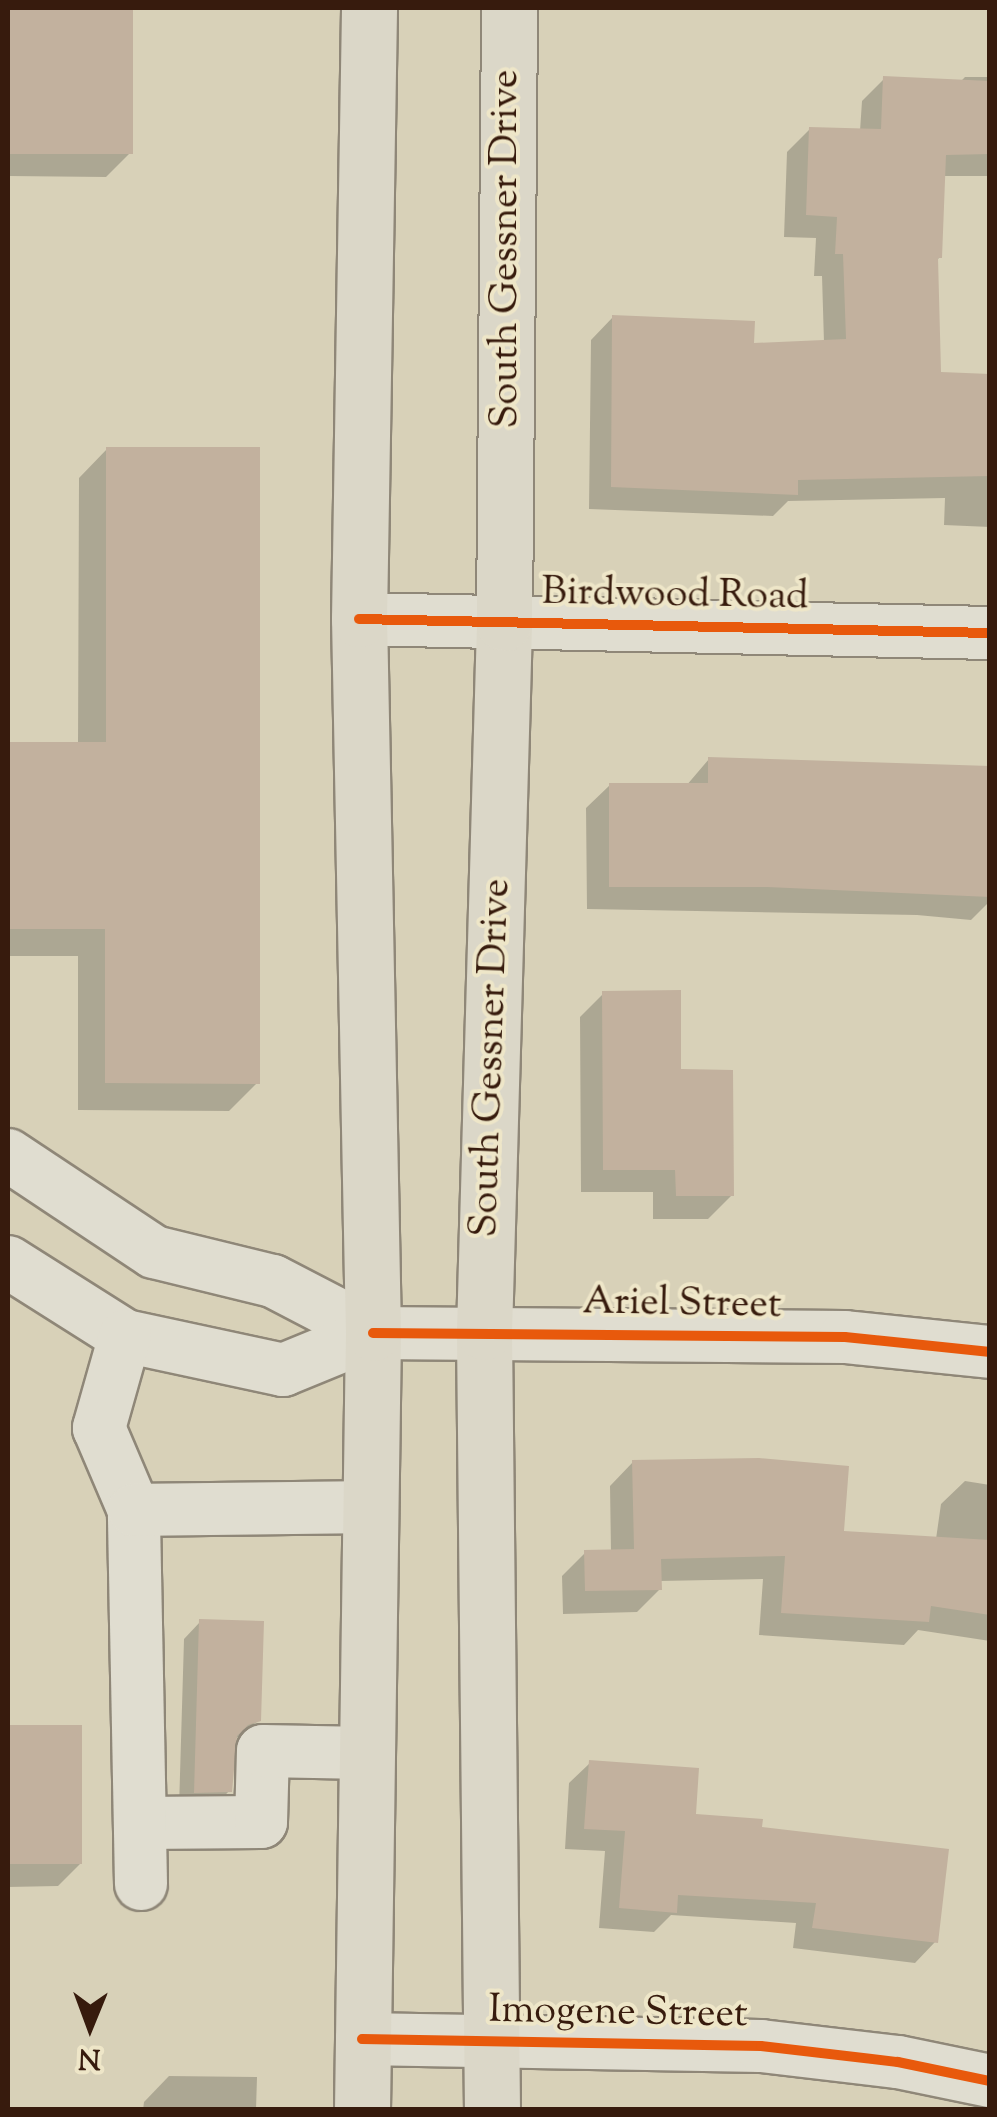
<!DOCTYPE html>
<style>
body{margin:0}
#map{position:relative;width:997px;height:2117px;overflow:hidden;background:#d8d1b8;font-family:"Sorts Mill Goudy",serif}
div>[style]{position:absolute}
.shadow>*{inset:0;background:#0003}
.building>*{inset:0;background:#c2b19e;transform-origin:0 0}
.roads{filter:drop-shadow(2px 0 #8f8778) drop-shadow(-2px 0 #8f8778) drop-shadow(0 2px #8f8778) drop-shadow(0 -2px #8f8778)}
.minor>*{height:52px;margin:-26px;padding:0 26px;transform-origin:26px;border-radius:26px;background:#e0ddd0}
.major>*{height:55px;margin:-27.5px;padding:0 27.5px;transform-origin:27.5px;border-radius:27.5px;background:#dbd7c8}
.cycleway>*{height:10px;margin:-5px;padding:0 5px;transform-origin:5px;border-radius:5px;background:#e8590c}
span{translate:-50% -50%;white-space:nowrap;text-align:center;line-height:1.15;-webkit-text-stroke:8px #eee6c8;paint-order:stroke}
.street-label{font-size:40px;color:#371b0d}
.frame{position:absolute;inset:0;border:10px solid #371b0d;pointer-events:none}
.north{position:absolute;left:40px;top:1977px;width:100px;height:100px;-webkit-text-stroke:8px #eee6c8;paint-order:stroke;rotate:181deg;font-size:28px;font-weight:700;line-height:40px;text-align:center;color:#371b0d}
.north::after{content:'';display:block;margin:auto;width:35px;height:45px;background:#371b0d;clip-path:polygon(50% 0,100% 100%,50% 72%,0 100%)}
</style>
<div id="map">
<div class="shadow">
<div style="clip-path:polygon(8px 8px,131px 8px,130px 153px,106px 177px,8px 176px)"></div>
<div style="clip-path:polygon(965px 77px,990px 77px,990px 176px,943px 176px,940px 257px,936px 261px,938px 374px,990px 377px,990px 527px,944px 525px,945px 498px,788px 501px,773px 516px,589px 509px,591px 340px,613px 317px,751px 346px,824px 343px,822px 276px,814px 276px,816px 238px,784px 237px,787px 152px,810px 129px,860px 131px,862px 101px,884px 79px,960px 82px)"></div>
<div style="clip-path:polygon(107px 449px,257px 1083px,229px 1111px,78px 1110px,78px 956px,8px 956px,8px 745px,78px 745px,79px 478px)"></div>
<div style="clip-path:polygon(709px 759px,990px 769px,990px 901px,971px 920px,917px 915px,587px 909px,586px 808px,610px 785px,686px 786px)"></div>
<div style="clip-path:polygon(603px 994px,678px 1071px,732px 1195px,708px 1219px,653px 1219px,653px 1192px,581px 1192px,580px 1017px)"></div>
<div style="clip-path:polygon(633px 1462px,842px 1533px,936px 1539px,941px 1504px,965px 1481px,990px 1485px,990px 1641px,918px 1630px,904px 1645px,759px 1635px,763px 1579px,660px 1581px,660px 1589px,637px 1612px,563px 1614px,562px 1576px,585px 1553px,611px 1552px,610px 1486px)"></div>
<div style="clip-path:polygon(200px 1622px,259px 1720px,234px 1740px,229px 1791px,213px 1808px,179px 1808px,184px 1639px)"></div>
<div style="clip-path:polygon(8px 1728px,80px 1728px,80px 1864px,58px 1886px,8px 1887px)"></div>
<div style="clip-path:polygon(590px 1763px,693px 1816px,935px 1942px,915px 1963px,793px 1948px,796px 1923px,671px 1915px,654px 1932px,599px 1928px,605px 1851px,565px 1849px,569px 1783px)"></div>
<div style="clip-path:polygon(169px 2076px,257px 2077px,256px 2110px,143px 2110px,144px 2102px)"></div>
</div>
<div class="building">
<div style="left:8px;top:8px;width:125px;height:146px"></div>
<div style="clip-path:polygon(883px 76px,990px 81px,990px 154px,946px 155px,942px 258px,938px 258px,941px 372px,990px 374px,990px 476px,798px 480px,798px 495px,611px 487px,612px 315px,755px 321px,754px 343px,846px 339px,843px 254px,835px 254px,837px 217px,806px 215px,809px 127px,881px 129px)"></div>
<div style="clip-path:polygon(106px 447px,260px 447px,260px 1084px,105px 1083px,105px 929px,8px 929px,8px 742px,106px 742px)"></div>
<div style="clip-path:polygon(708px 757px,990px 766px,990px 897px,767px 887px,609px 887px,609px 783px,708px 783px)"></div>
<div style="clip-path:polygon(681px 990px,681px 1069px,733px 1070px,734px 1196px,676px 1196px,675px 1170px,603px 1170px,602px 991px)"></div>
<div style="clip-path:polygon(759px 1458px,849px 1466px,844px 1531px,990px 1540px,990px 1615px,931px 1606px,929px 1622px,781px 1613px,785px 1556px,661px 1559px,662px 1590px,585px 1591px,584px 1550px,634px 1549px,632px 1460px)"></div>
<div style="clip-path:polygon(199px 1619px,264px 1621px,261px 1721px,248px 1725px,237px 1736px,232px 1792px,194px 1793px)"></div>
<div style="left:8px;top:1725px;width:74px;height:139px"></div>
<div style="clip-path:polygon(589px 1760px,699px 1768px,696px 1814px,763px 1819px,762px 1827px,949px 1849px,938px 1943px,812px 1928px,816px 1903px,678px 1895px,677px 1913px,619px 1908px,625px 1831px,584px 1829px)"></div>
</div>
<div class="roads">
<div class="minor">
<div style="left:359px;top:619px;width:631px;rotate:1.27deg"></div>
<div style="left:8px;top:1155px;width:175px;rotate:33.6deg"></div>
<div style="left:154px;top:1252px;width:122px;rotate:13.7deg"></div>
<div style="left:273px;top:1281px;width:113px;rotate:27.5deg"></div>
<div style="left:8px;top:1262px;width:138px;rotate:32.3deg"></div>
<div style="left:125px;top:1336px;width:162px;rotate:12.1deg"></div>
<div style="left:283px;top:1370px;width:97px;rotate:-22.3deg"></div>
<div style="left:373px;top:1333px;width:472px;rotate:0.5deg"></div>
<div style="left:845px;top:1337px;width:146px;rotate:5.9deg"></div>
<div style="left:125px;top:1336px;width:96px;rotate:105.8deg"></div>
<div style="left:99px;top:1428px;width:89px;rotate:66.9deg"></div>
<div style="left:140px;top:1823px;width:121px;rotate:-0.5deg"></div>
<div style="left:261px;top:1822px;width:71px;rotate:-88.4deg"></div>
<div style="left:263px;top:1751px;width:103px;rotate:1.1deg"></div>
<div style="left:141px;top:1884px;width:374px;rotate:-91.1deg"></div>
<div style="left:134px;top:1510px;width:236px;rotate:-0.7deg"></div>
<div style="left:362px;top:2039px;width:399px;rotate:1deg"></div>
<div style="left:761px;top:2046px;width:138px;rotate:6.7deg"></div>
<div style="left:898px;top:2062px;width:94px;rotate:11.7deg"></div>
</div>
<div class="major">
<div style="left:362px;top:2110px;width:777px;rotate:-89.19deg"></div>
<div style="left:373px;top:1333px;width:714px;rotate:-91.12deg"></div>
<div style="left:359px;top:619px;width:611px;rotate:-89.06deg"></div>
<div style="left:492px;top:2110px;width:778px;rotate:-90.59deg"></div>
<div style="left:484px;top:1332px;width:709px;rotate:-88.38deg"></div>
<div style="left:504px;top:623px;width:615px;rotate:-89.53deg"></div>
</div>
</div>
<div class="cycleway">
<div style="left:359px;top:619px;width:631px;rotate:1.27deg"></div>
<div style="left:373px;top:1333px;width:472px;rotate:0.5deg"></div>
<div style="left:845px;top:1337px;width:146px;rotate:5.9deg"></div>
<div style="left:362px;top:2039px;width:399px;rotate:1deg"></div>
<div style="left:761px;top:2046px;width:138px;rotate:6.7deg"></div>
<div style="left:898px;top:2062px;width:94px;rotate:11.7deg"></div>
</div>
<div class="street-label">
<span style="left:507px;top:249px;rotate:-90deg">South Gessner Drive</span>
<span style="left:675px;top:596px;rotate:1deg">Birdwood Road</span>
<span style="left:492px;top:1058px;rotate:-88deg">South Gessner Drive</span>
<span style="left:682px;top:1305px;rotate:1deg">Ariel Street</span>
<span style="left:618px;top:2014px;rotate:1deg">Imogene Street</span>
</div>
<div class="frame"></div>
<div class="north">N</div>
</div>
